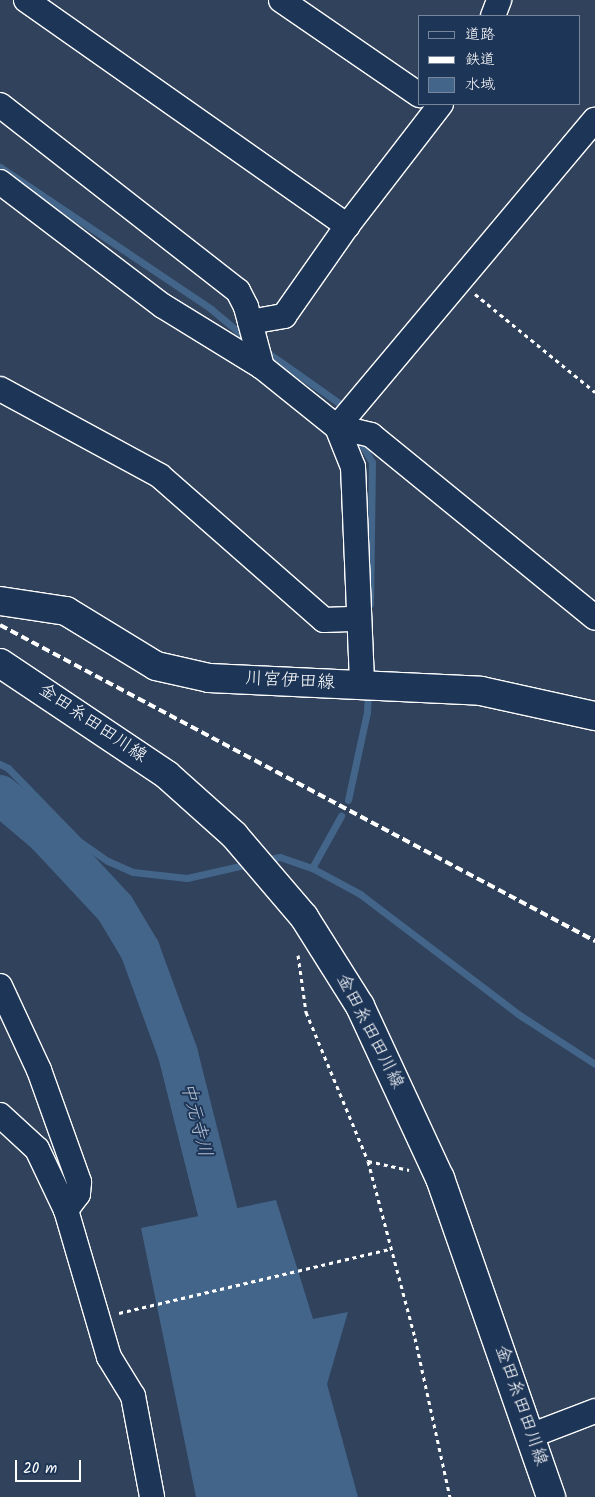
<!DOCTYPE html>
<meta charset="utf-8">
<style>
body{margin:0}
#map{position:relative;width:595px;height:1497px;overflow:hidden;background:#30425c;font-family:Kalam,"Klee One",sans-serif}
div>[style]{position:absolute}
.water>*{inset:0;background:#44658a}
.stream>*{height:7px;margin:-3.5px;padding:0 3.5px;transform-origin:3.5px;border-radius:3.5px;background:#44658a}
.river>*{height:40px;margin:-20px;padding:0 20px;transform-origin:20px;border-radius:20px;background:#44658a}
.path>*{height:3px;margin-top:-1.5px;transform-origin:0;background:repeating-linear-gradient(90deg,#fff 0 4px,transparent 0 8px)}
.roads{filter:drop-shadow(1px 0 #fff) drop-shadow(-1px 0 #fff) drop-shadow(0 1px #fff) drop-shadow(0 -1px #fff)}
.minor>*{height:24px;margin:-12px;padding:0 12px;transform-origin:12px;border-radius:12px;background:#1d3557}
.major>*{height:28px;margin:-14px;padding:0 14px;transform-origin:14px;border-radius:14px;background:#1d3557}
.rail>*{height:4px;margin-top:-2px;transform-origin:0;background:repeating-linear-gradient(90deg,#fff 0 8px,transparent 0 12px)}
span{translate:-50% -50%;white-space:nowrap;text-align:center;line-height:1.15;-webkit-text-stroke:4px #1d3557;paint-order:stroke}
.street-label{font-size:18px;color:#fff}
.water-label{font-size:19px;color:#b4c1d0;font-style:italic}
.legend{position:absolute;left:418px;top:15px;width:162px;height:90px;box-sizing:border-box;background:#1d3557;border:1px solid #77869a;margin:0;padding:6px 9px;list-style:none;font-size:15px;color:#fff}
.legend li{display:flex;align-items:center;gap:10px;height:25px}
.legend b{width:25px;border:1px solid #77869a}
.scale{position:absolute;left:15px;top:1460px;width:66px;height:22px;box-sizing:border-box;border:2px solid #fff;border-top:0;padding-left:6px;font-size:15px;line-height:18px;white-space:nowrap;color:#fff;-webkit-text-stroke:4px #1d3557;paint-order:stroke}
</style>
<div id="map">
<div class="water">
<div style="clip-path:polygon(276px 1200px,313px 1319px,348px 1312px,327px 1384px,358px 1497px,196px 1497px,141px 1228px)"></div>
</div>
<div class="stream">
<div style="left:0;top:167px;width:254px;rotate:33.9deg"></div>
<div style="left:211px;top:309px;width:47px;rotate:39.8deg"></div>
<div style="left:264px;top:350px;width:92px;rotate:35.2deg"></div>
<div style="left:339px;top:403px;width:10px;rotate:61deg"></div>
<div style="left:358px;top:438px;width:28px;rotate:60deg"></div>
<div style="left:372px;top:462px;width:142px;rotate:90.8deg"></div>
<div style="left:0;top:764px;width:9px;rotate:27deg"></div>
<div style="left:8px;top:768px;width:102px;rotate:45.8deg"></div>
<div style="left:79px;top:841px;width:35px;rotate:35deg"></div>
<div style="left:108px;top:861px;width:27px;rotate:24deg"></div>
<div style="left:133px;top:872px;width:54px;rotate:6.3deg"></div>
<div style="left:187px;top:878px;width:64px;rotate:-12.7deg"></div>
<div style="left:348px;top:800px;width:90px;rotate:-77.8deg"></div>
<div style="left:367px;top:712px;width:22px;rotate:-87deg"></div>
<div style="left:264px;top:860px;width:16px;rotate:-11deg"></div>
<div style="left:280px;top:857px;width:34px;rotate:19deg"></div>
<div style="left:312px;top:868px;width:55px;rotate:28.4deg"></div>
<div style="left:360px;top:894px;width:198px;rotate:37.2deg"></div>
<div style="left:518px;top:1014px;width:92px;rotate:33deg"></div>
<div style="left:312px;top:868px;width:60px;rotate:-60.9deg"></div>
</div>
<div class="river">
<div style="left:0;top:795px;width:60px;rotate:40.3deg"></div>
<div style="left:46px;top:834px;width:101px;rotate:47deg"></div>
<div style="left:115px;top:908px;width:49px;rotate:59.2deg"></div>
<div style="left:140px;top:950px;width:111px;rotate:69.9deg"></div>
<div style="left:178px;top:1054px;width:218px;rotate:75.9deg"></div>
</div>
<div class="path">
<div style="left:475px;top:294px;width:155px;rotate:39.2deg"></div>
<div style="left:298px;top:955px;width:58px;rotate:82deg"></div>
<div style="left:306px;top:1012px;width:161px;rotate:67.4deg"></div>
<div style="left:368px;top:1161px;width:183px;rotate:75.1deg"></div>
<div style="left:415px;top:1338px;width:163px;rotate:77.6deg"></div>
<div style="left:368px;top:1161px;width:42px;rotate:12.4deg"></div>
<div style="left:119px;top:1313px;width:278px;rotate:-13.3deg"></div>
</div>
<div class="roads">
<div class="minor">
<div style="left:26px;top:0;width:393px;rotate:35.1deg"></div>
<div style="left:281px;top:0;width:168px;rotate:34.5deg"></div>
<div style="left:493px;top:16px;width:17px;rotate:-69deg"></div>
<div style="left:0;top:105px;width:302px;rotate:38deg"></div>
<div style="left:238px;top:291px;width:18px;rotate:63deg"></div>
<div style="left:246px;top:307px;width:62px;rotate:75.1deg"></div>
<div style="left:0;top:182px;width:205px;rotate:37.3deg"></div>
<div style="left:163px;top:306px;width:116px;rotate:31.6deg"></div>
<div style="left:262px;top:367px;width:96px;rotate:38.7deg"></div>
<div style="left:337px;top:427px;width:43px;rotate:68.2deg"></div>
<div style="left:353px;top:467px;width:219px;rotate:87.6deg"></div>
<div style="left:250px;top:322px;width:35px;rotate:-10deg"></div>
<div style="left:284px;top:316px;width:110px;rotate:-55deg"></div>
<div style="left:347px;top:226px;width:154px;rotate:-52.4deg"></div>
<div style="left:0;top:389px;width:182px;rotate:28.5deg"></div>
<div style="left:160px;top:476px;width:218px;rotate:41.3deg"></div>
<div style="left:324px;top:620px;width:33px;rotate:-2deg"></div>
<div style="left:337px;top:427px;width:401px;rotate:-50deg"></div>
<div style="left:337px;top:427px;width:35px;rotate:13deg"></div>
<div style="left:371px;top:435px;width:289px;rotate:39.2deg"></div>
<div style="left:0;top:986px;width:93px;rotate:65.1deg"></div>
<div style="left:39px;top:1070px;width:119px;rotate:70.3deg"></div>
<div style="left:79px;top:1182px;width:12px;rotate:95deg"></div>
<div style="left:78px;top:1194px;width:20px;rotate:127deg"></div>
<div style="left:0;top:1115px;width:50px;rotate:42.6deg"></div>
<div style="left:37px;top:1149px;width:68px;rotate:64.6deg"></div>
<div style="left:66px;top:1210px;width:153px;rotate:73.7deg"></div>
<div style="left:109px;top:1357px;width:46px;rotate:58.4deg"></div>
<div style="left:133px;top:1396px;width:103px;rotate:79.3deg"></div>
<div style="left:530px;top:1436px;width:70px;rotate:-21deg"></div>
</div>
<div class="major">
<div style="left:0;top:601px;width:67px;rotate:8.6deg"></div>
<div style="left:66px;top:611px;width:105px;rotate:31.4deg"></div>
<div style="left:156px;top:666px;width:54px;rotate:12.8deg"></div>
<div style="left:209px;top:678px;width:272px;rotate:2.7deg"></div>
<div style="left:481px;top:691px;width:117px;rotate:12.4deg"></div>
<div style="left:0;top:663px;width:201px;rotate:33.8deg"></div>
<div style="left:167px;top:775px;width:90px;rotate:41.8deg"></div>
<div style="left:234px;top:835px;width:108px;rotate:49.5deg"></div>
<div style="left:304px;top:917px;width:105px;rotate:57.8deg"></div>
<div style="left:360px;top:1006px;width:190px;rotate:65.1deg"></div>
<div style="left:440px;top:1178px;width:338px;rotate:70.8deg"></div>
</div>
</div>
<div class="rail">
<div style="left:0;top:625px;width:674px;rotate:27.97deg"></div>
</div>
<div class="street-label">
<span style="left:290px;top:682px;rotate:3deg">川宮伊田線</span>
<span style="left:92px;top:724px;rotate:34deg">金田糸田田川線</span>
<span style="left:369px;top:1032px;rotate:63deg">金田糸田田川線</span>
<span style="left:520px;top:1406px;rotate:71deg">金田糸田田川線</span>
</div>
<div class="water-label">
<span style="left:195px;top:1120px;rotate:76deg">中元寺川</span>
</div>
<ul class="legend">
<li><b style="height:6px;background:#1d3557"></b>道路</li>
<li><b style="height:6px;background:#fff"></b>鉄道</li>
<li><b style="height:14px;background:#44658a"></b>水域</li>
</ul>
<div class="scale">20 m</div>
</div>
